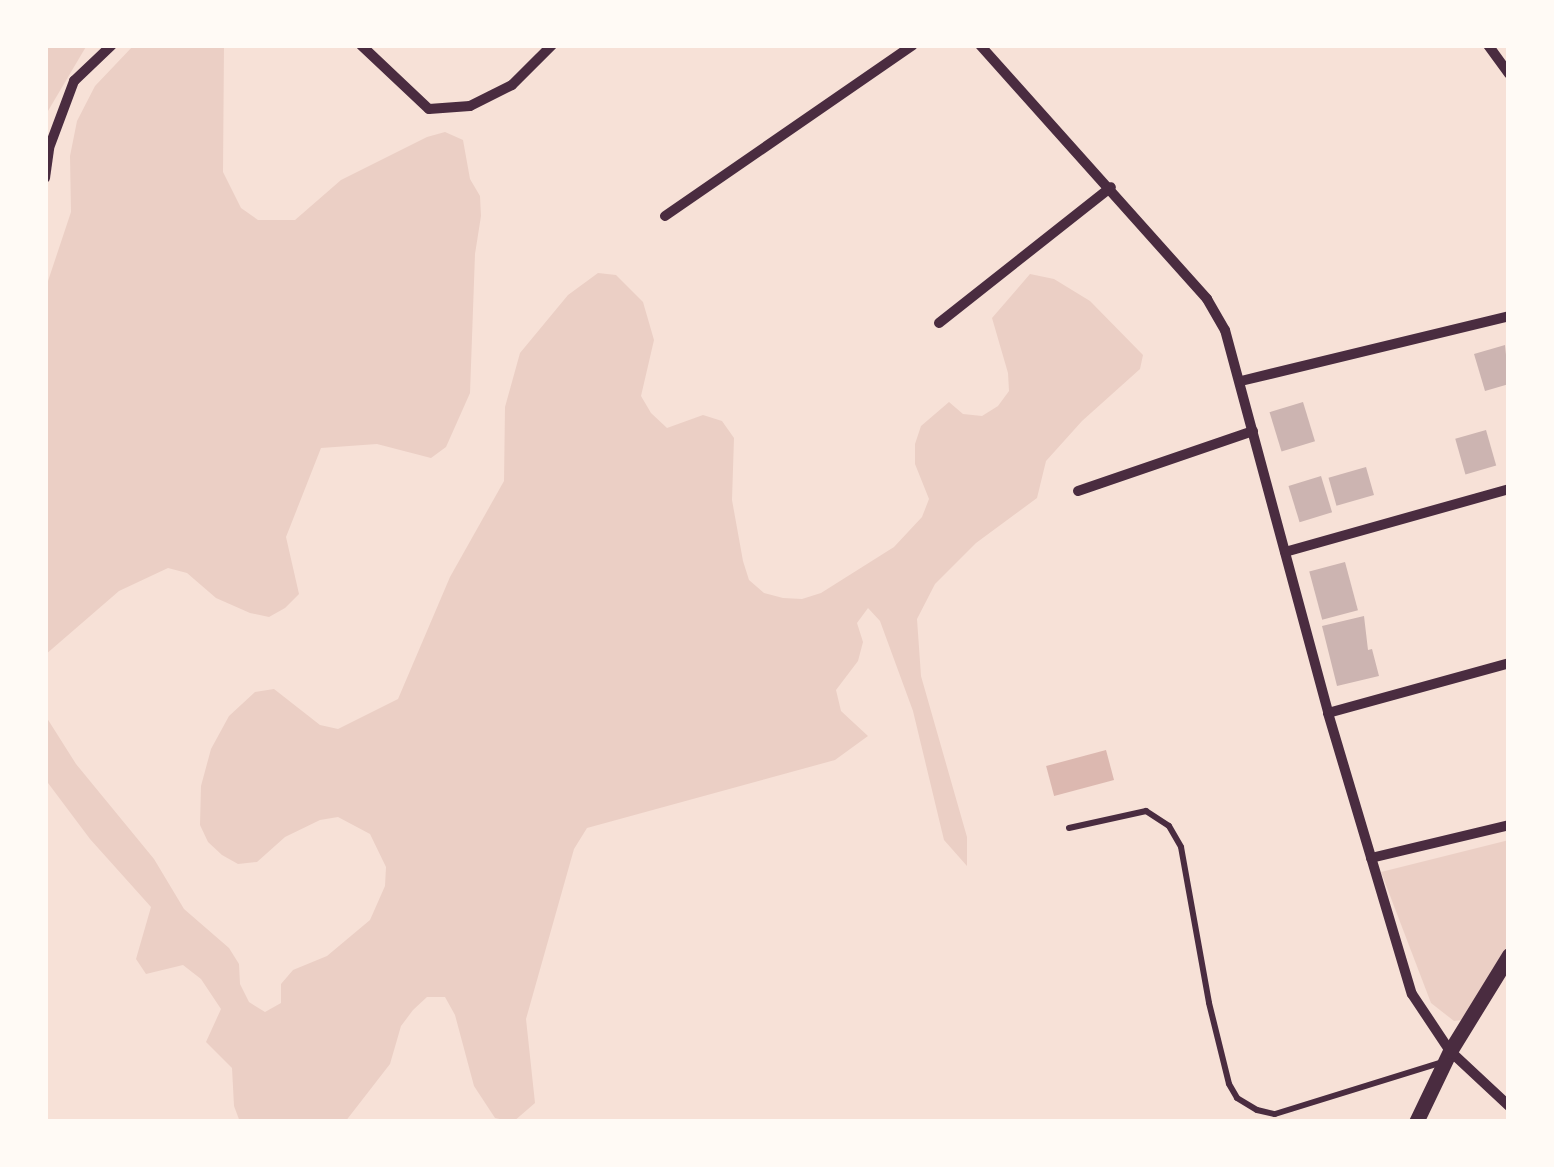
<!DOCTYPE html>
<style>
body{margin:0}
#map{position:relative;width:1554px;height:1167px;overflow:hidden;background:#f7e1d7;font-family:"Space Grotesk",sans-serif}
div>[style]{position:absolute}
.green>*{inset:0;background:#ebcfc5}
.water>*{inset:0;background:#dcb8b0;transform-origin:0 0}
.building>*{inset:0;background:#ccb4b1;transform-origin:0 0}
.service>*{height:6px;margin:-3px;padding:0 3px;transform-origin:3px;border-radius:3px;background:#4a2c40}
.minor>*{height:10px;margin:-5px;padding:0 5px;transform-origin:5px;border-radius:5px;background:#4a2c40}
.tertiary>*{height:15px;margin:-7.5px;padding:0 7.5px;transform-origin:7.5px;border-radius:7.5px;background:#4a2c40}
span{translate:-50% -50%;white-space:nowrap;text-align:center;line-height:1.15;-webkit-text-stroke:8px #fffaf5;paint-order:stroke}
.frame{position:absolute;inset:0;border:48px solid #fffaf5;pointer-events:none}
</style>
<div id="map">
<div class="green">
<div style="clip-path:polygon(45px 45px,87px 45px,45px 116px)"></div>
<div style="clip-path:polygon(134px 45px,224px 45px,223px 172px,241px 208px,258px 220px,295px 220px,341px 180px,427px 137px,445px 132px,463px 140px,470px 179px,480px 196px,481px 216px,475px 254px,470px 393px,446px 447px,431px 458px,377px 444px,321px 448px,286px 537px,299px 594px,285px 608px,269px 617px,250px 613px,216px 598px,187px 573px,168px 568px,119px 591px,45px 655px,45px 290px,71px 212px,70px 156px,77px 121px,95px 86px)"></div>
<div style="clip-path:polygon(598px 273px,616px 275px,643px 302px,654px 340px,641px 396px,651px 413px,667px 428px,703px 415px,722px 421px,734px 438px,732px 500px,743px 561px,749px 580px,764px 593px,783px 598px,802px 599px,821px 593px,894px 547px,922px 517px,929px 499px,915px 464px,915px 444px,921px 426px,949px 402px,963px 414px,982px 416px,998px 406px,1009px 391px,1008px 373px,992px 318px,1030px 274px,1054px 279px,1090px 301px,1143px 355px,1140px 369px,1082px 421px,1046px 461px,1037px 498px,976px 543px,935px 584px,917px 619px,921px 676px,967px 837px,967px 866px,944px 840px,913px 711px,880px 621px,868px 608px,857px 623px,863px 642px,858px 661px,836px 690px,841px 711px,868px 736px,835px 760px,587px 828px,574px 849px,526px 1019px,535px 1103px,513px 1122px,495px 1118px,474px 1086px,455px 1015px,445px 997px,427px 997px,413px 1010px,401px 1026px,390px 1064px,345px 1122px,240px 1122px,234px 1106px,232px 1068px,206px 1042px,221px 1009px,201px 979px,183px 965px,146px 974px,136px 959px,151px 907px,90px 839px,45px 779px,45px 715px,76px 764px,154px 859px,184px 909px,229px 948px,239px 964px,240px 984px,249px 1002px,265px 1012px,281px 1003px,281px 984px,293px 970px,327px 956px,370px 920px,385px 886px,386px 867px,370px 834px,338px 817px,320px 820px,285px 837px,257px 862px,238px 864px,222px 855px,208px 842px,200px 825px,201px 786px,211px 749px,229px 716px,255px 692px,274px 689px,320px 725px,338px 729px,398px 699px,450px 577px,504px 481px,505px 407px,520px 353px,568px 295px)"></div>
<div style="clip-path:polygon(1509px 840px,1509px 943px,1462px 1020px,1454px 1021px,1431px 1003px,1381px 872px)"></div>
</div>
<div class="water">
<div style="left:1106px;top:750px;width:31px;height:62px;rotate:75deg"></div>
</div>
<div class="building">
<div style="clip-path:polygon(1505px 345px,1509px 384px,1485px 391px,1474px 354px)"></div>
<div style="left:1303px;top:402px;width:41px;height:35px;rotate:73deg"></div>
<div style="left:1486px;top:430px;width:37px;height:32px;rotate:74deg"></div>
<div style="left:1366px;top:467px;width:29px;height:39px;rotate:74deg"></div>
<div style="left:1321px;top:476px;width:38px;height:34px;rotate:73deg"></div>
<div style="left:1345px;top:562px;width:50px;height:37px;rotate:75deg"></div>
<div style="clip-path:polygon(1364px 616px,1368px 650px,1372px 649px,1379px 676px,1337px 686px,1322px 626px)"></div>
</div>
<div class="service">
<div style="left:1069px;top:828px;width:79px;rotate:-12.4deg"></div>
<div style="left:1146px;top:811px;width:27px;rotate:33deg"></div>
<div style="left:1169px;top:826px;width:24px;rotate:60deg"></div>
<div style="left:1181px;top:847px;width:158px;rotate:79.8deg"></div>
<div style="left:1209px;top:1003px;width:83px;rotate:76.1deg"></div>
<div style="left:1229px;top:1084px;width:16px;rotate:60deg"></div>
<div style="left:1237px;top:1098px;width:23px;rotate:31deg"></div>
<div style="left:1257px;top:1110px;width:18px;rotate:13deg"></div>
<div style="left:1275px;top:1114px;width:176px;rotate:-17.2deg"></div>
</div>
<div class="minor">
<div style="left:361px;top:45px;width:93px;rotate:43.3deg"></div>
<div style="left:429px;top:109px;width:41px;rotate:-4.2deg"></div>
<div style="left:470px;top:106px;width:47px;rotate:-26.6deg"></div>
<div style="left:512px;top:85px;width:57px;rotate:-45deg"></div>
<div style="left:980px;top:45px;width:341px;rotate:48.2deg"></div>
<div style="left:1207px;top:299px;width:36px;rotate:60deg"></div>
<div style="left:1225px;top:330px;width:397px;rotate:74.9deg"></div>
<div style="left:1328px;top:713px;width:293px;rotate:73.4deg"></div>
<div style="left:1412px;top:994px;width:69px;rotate:56.3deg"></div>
<div style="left:1450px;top:1051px;width:81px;rotate:43deg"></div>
<div style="left:1488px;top:45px;width:36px;rotate:54deg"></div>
<div style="left:45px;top:178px;width:30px;rotate:-82deg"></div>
<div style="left:49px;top:148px;width:72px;rotate:-69.5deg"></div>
<div style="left:74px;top:81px;width:52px;rotate:-43.5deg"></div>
<div style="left:665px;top:216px;width:301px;rotate:-34.6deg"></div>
<div style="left:939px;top:323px;width:219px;rotate:-38.3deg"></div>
<div style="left:1241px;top:381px;width:276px;rotate:-13.6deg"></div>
<div style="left:1078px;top:491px;width:185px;rotate:-18.9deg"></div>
<div style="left:1285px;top:552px;width:233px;rotate:-15.7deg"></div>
<div style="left:1328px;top:713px;width:188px;rotate:-15.4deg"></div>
<div style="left:1371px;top:858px;width:142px;rotate:-13.4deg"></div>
</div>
<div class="tertiary">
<div style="left:1416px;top:1122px;width:79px;rotate:-64.4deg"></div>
<div style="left:1450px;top:1051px;width:113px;rotate:-58.4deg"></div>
</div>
<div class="frame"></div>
</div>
